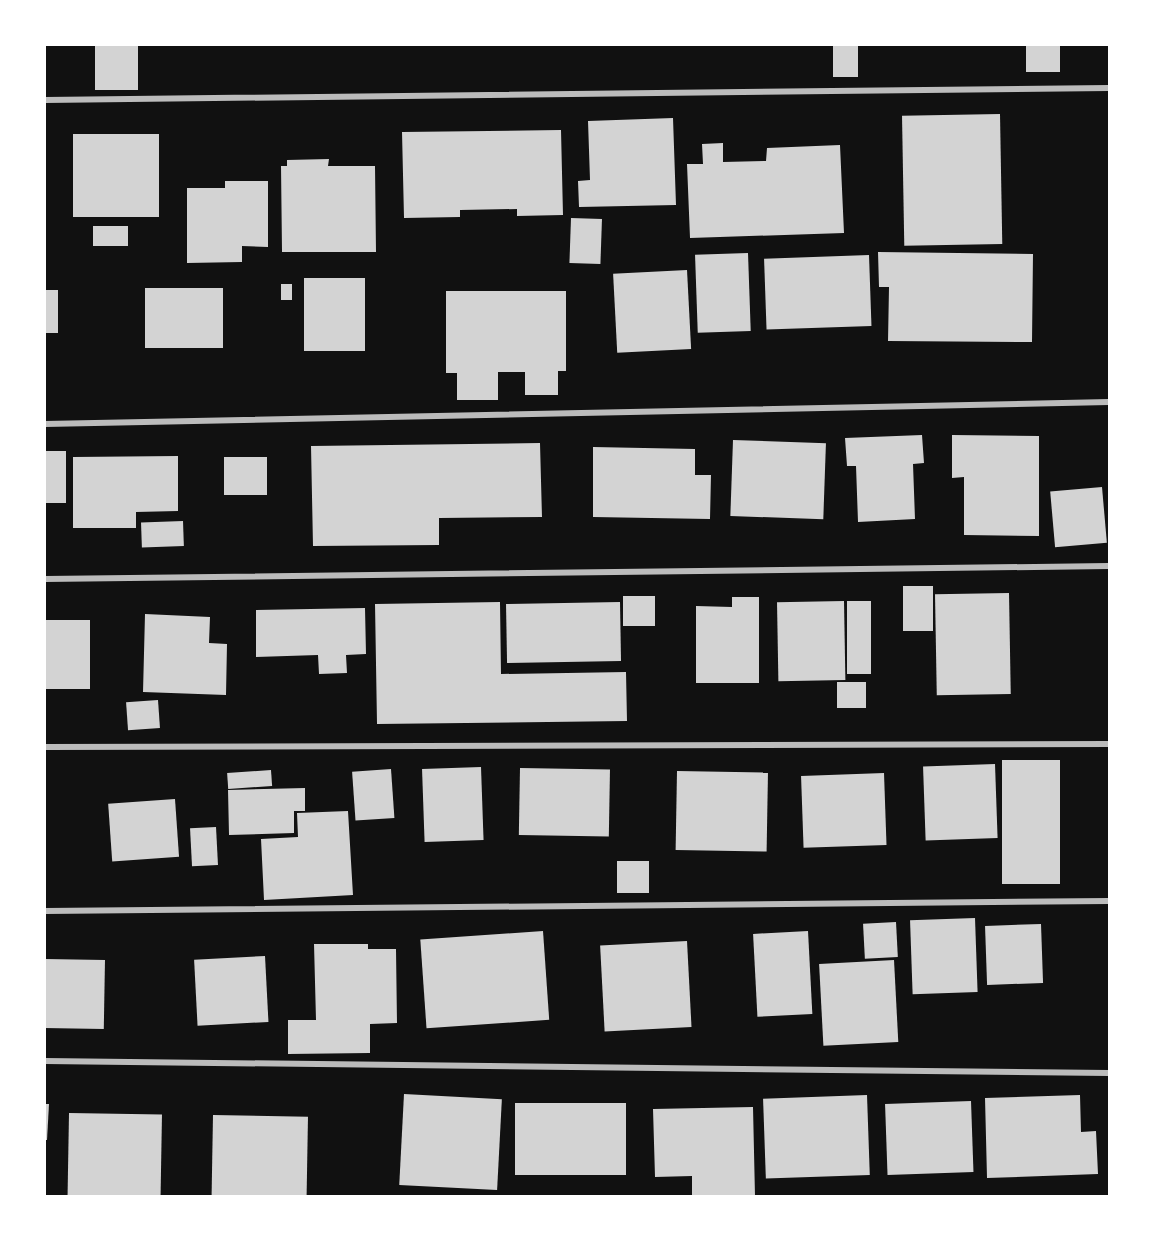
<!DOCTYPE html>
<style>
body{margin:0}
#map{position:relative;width:1154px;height:1241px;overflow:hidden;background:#111;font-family:Cabin,sans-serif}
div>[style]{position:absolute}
.building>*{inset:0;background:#d3d3d3;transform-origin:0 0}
.minor>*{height:6px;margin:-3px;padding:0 3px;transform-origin:3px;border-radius:3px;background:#bcbcbc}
span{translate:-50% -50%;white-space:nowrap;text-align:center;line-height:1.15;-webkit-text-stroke:6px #fff;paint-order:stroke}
.frame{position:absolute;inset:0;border:46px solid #fff;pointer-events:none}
</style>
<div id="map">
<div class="building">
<div style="left:95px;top:45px;width:43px;height:45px"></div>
<div style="left:833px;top:45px;width:25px;height:32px"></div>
<div style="left:1026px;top:45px;width:34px;height:27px"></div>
<div style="left:1000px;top:114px;width:130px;height:98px;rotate:89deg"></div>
<div style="clip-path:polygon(673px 118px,676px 205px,579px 207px,578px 181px,590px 180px,588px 121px)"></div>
<div style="clip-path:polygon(561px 130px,563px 215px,517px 216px,517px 209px,460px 210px,460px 217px,404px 218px,402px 132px)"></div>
<div style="left:73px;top:134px;width:86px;height:83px"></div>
<div style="clip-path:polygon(723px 143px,723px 162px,766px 161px,767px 148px,840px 145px,844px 233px,690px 238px,687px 164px,703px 164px,702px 144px)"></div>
<div style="clip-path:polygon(329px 159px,328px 166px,375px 166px,376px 252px,282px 252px,281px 166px,287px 166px,287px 160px)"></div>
<div style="clip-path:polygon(225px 181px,268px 181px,268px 247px,242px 246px,242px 262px,187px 263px,187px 188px,225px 188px)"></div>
<div style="left:571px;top:218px;width:31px;height:45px;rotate:2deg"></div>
<div style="left:93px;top:226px;width:35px;height:20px"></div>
<div style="clip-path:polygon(878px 252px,1033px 254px,1032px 342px,888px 341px,889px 287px,879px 287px)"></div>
<div style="left:748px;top:253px;width:78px;height:53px;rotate:88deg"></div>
<div style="left:869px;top:255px;width:71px;height:105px;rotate:88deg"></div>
<div style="left:687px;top:270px;width:79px;height:74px;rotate:87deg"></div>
<div style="left:365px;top:278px;width:73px;height:61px;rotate:90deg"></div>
<div style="left:292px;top:284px;width:16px;height:11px;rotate:90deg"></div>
<div style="left:145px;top:288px;width:78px;height:60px"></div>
<div style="left:45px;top:290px;width:13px;height:43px"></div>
<div style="clip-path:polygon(446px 291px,566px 291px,566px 371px,558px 371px,558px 395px,525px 395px,525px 372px,498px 372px,498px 400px,457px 400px,457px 373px,446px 373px)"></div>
<div style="clip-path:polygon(922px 435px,924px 463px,913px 464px,915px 519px,858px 522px,856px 466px,847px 466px,845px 438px)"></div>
<div style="clip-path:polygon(952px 435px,1039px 436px,1039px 536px,964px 535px,964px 477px,952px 478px)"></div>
<div style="left:733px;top:440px;width:93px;height:76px;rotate:2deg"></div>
<div style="clip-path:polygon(540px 443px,542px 517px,439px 518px,439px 545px,313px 546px,311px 446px)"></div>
<div style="clip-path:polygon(593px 447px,695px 449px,695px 475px,711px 475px,710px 519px,593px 517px)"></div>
<div style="left:45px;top:451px;width:21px;height:52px"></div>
<div style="clip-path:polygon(178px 456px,178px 511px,136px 512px,136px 528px,73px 528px,73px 457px)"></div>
<div style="left:224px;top:457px;width:43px;height:38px"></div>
<div style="left:1102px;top:487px;width:56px;height:52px;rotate:85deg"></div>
<div style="left:183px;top:521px;width:25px;height:42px;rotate:88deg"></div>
<div style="left:903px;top:586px;width:30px;height:45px"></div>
<div style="left:1009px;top:593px;width:101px;height:74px;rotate:89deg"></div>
<div style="left:623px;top:596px;width:32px;height:30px"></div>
<div style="clip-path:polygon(732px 597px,759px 597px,759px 683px,696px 683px,696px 606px,732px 607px)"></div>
<div style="left:844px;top:601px;width:79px;height:67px;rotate:89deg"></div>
<div style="left:847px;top:601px;width:24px;height:73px"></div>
<div style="clip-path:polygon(500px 602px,501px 674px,626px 672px,627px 721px,377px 724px,375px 604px)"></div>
<div style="left:620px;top:602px;width:59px;height:114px;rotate:89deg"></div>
<div style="clip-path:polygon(365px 608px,366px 654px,346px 655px,347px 673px,319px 674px,318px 655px,256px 657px,256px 610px)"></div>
<div style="clip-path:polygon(145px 614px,210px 617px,209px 643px,227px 644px,226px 695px,143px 692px)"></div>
<div style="left:45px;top:620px;width:45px;height:69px"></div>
<div style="left:866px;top:682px;width:26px;height:29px;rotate:90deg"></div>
<div style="left:158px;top:700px;width:28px;height:32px;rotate:86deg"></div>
<div style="left:1002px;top:760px;width:58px;height:124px"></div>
<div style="left:995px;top:764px;width:74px;height:72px;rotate:88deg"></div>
<div style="left:481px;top:767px;width:73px;height:59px;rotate:88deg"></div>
<div style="left:520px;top:768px;width:90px;height:67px;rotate:1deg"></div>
<div style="left:391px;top:769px;width:49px;height:39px;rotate:86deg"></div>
<div style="left:271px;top:770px;width:16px;height:44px;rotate:86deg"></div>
<div style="left:677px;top:771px;width:91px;height:79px;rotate:1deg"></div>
<div style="left:884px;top:773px;width:72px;height:83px;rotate:88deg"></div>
<div style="clip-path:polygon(305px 788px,305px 811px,294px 811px,294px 833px,229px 835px,228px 790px)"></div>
<div style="left:175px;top:799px;width:58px;height:67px;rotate:86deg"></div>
<div style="clip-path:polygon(348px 811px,353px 895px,264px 900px,261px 839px,298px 837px,297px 813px)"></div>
<div style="left:216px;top:827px;width:38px;height:26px;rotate:87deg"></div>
<div style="left:617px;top:861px;width:32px;height:32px"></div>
<div style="left:975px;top:918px;width:74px;height:65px;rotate:88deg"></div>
<div style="left:896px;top:922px;width:35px;height:33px;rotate:87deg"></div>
<div style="left:1041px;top:924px;width:59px;height:56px;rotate:88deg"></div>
<div style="left:543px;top:931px;width:89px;height:123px;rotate:86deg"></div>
<div style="left:808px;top:931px;width:83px;height:55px;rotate:87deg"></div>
<div style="left:687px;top:941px;width:86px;height:87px;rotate:87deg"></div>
<div style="clip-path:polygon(314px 944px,368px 944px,368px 949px,396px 949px,397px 1023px,370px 1024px,370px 1053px,288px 1054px,288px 1020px,316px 1020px)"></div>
<div style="left:265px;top:956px;width:66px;height:71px;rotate:87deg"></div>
<div style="left:45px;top:959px;width:60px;height:69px;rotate:1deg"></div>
<div style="left:894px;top:960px;width:82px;height:75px;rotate:87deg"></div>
<div style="left:404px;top:1094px;width:98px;height:91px;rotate:3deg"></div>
<div style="left:867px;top:1095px;width:80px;height:104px;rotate:88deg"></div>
<div style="clip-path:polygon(1080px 1095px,1081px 1132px,1096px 1131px,1098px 1174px,987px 1178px,985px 1098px)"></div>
<div style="left:971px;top:1101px;width:71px;height:86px;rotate:88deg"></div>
<div style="left:515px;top:1103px;width:111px;height:72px"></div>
<div style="clip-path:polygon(45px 1104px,49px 1104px,47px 1140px,45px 1140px)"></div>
<div style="clip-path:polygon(753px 1107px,755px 1196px,692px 1196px,692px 1176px,655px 1177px,653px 1109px)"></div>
<div style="left:69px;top:1113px;width:93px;height:83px;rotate:1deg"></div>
<div style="left:213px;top:1115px;width:95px;height:81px;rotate:1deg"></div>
</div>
<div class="minor">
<div style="left:45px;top:100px;width:1064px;rotate:-0.65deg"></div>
<div style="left:45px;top:424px;width:1064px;rotate:-1.18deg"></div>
<div style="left:45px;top:579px;width:1064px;rotate:-0.7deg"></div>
<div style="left:45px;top:747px;width:1064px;rotate:-0.16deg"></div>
<div style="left:45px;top:911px;width:1064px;rotate:-0.54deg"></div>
<div style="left:45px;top:1061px;width:1064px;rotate:0.65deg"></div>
</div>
<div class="frame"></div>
</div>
